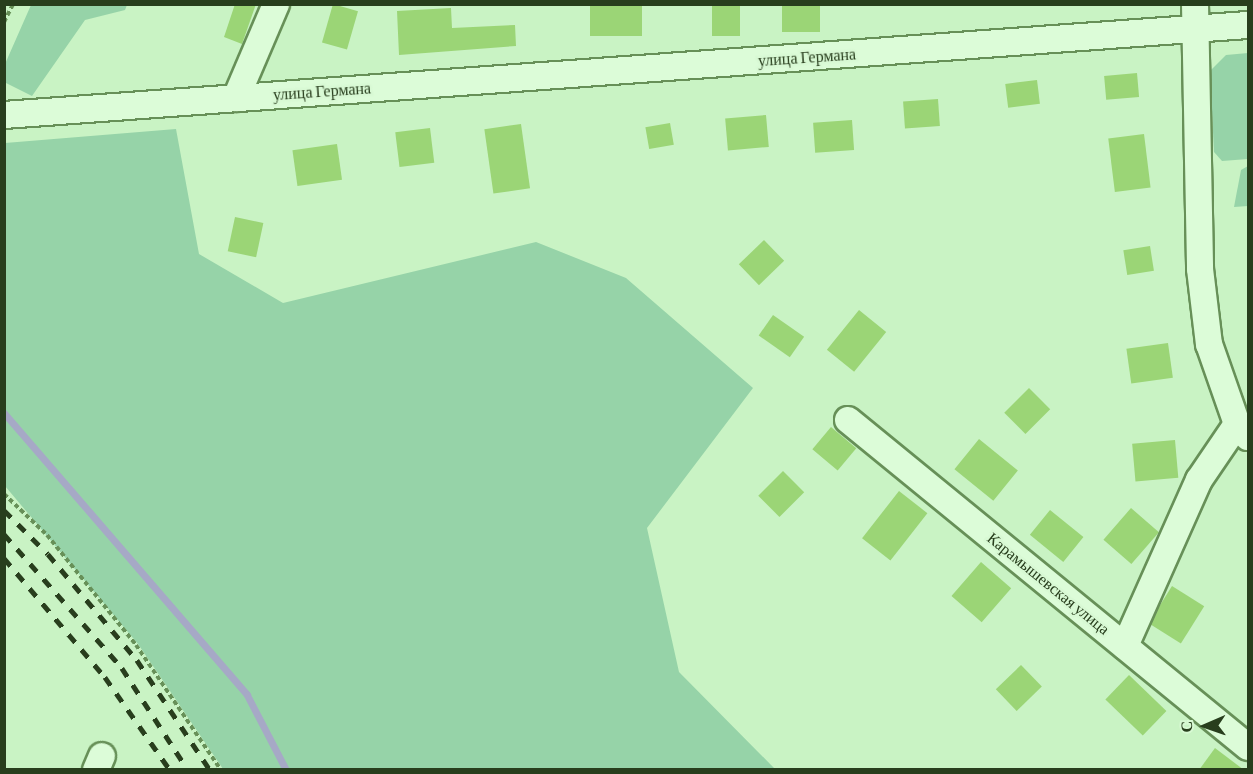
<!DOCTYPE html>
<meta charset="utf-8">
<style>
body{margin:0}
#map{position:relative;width:1253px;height:774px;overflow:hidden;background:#c9f3c4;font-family:"Crimson Pro",serif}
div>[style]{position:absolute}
.green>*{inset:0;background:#96d3a8}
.stream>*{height:7px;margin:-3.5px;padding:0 3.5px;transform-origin:3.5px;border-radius:3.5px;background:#a6a9c6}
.building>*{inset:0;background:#9bd576;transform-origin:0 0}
.path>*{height:4px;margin-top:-2px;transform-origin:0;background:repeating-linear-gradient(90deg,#679058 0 4.5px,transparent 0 7.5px)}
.roads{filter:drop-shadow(2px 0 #679058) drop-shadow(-2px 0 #679058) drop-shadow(0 2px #679058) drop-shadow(0 -2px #679058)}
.minor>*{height:26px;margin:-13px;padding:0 13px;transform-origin:13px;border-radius:13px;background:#dcfcd8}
.rail>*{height:4.5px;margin-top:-2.25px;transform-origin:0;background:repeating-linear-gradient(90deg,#283e1d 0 10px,transparent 0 20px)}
span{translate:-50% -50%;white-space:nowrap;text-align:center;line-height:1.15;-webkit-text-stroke:5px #d8f9d4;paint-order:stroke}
.street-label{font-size:16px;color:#283e1d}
.frame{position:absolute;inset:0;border:6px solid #283e1d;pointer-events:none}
.north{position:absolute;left:1175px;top:696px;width:60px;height:60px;-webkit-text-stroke:4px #d8f9d4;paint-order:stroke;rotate:268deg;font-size:16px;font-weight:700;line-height:24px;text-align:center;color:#283e1d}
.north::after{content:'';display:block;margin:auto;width:21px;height:27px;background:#283e1d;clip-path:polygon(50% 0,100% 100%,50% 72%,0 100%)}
</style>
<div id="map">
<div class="green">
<div style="clip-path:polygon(31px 5px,31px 4px,127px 5px,125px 10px,85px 20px,32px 96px,4px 82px,5px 64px)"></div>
<div style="clip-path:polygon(1248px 53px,1248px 159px,1222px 161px,1214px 152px,1210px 71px,1226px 55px)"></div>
<div style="clip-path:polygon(176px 129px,199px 254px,283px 303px,536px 242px,626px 278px,753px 388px,647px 528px,679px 672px,775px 769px,223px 769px,138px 644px,5px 486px,5px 143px)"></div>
<div style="clip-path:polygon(1248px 166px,1248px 206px,1234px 207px,1241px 170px)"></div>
</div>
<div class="stream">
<div style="left:4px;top:413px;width:372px;rotate:49.2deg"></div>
<div style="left:247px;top:695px;width:85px;rotate:62.5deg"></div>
</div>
<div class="building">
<div style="clip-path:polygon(235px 4px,256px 4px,242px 44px,224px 37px)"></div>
<div style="left:333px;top:4px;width:26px;height:40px;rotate:16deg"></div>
<div style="left:590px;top:4px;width:52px;height:32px"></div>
<div style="left:712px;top:4px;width:28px;height:32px"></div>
<div style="left:782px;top:4px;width:38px;height:28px"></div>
<div style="clip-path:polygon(451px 8px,452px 28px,515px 25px,516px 46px,399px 55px,397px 11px)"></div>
<div style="left:1137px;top:73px;width:24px;height:33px;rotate:85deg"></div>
<div style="left:1037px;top:80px;width:24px;height:32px;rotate:83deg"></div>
<div style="left:938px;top:99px;width:27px;height:35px;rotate:86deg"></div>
<div style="left:766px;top:115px;width:32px;height:41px;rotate:85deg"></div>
<div style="left:852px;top:120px;width:30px;height:39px;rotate:86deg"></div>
<div style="left:670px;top:123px;width:22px;height:25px;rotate:80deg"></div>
<div style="left:521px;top:124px;width:65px;height:37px;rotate:82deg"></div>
<div style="left:430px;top:128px;width:35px;height:35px;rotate:83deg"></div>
<div style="left:1144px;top:134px;width:54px;height:36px;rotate:83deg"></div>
<div style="left:337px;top:144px;width:36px;height:45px;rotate:82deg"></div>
<div style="left:235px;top:217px;width:29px;height:35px;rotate:12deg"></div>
<div style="left:764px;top:240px;width:29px;height:35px;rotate:46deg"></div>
<div style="left:1150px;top:246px;width:25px;height:27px;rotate:81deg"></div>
<div style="left:859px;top:310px;width:35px;height:51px;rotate:39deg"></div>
<div style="left:773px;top:315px;width:38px;height:25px;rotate:35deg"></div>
<div style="left:1168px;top:343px;width:35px;height:42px;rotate:82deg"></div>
<div style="left:1029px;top:388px;width:30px;height:35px;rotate:45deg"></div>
<div style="left:831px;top:427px;width:33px;height:29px;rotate:40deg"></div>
<div style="left:979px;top:439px;width:50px;height:39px;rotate:39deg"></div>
<div style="left:1175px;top:440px;width:38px;height:43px;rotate:85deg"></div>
<div style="left:783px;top:471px;width:30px;height:35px;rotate:45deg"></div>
<div style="left:899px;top:491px;width:36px;height:60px;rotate:38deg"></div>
<div style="left:1131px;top:508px;width:37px;height:42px;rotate:41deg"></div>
<div style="left:1050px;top:510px;width:43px;height:32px;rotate:39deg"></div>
<div style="left:981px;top:562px;width:40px;height:45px;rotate:41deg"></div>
<div style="left:1172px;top:586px;width:38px;height:44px;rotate:32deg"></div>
<div style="left:1021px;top:665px;width:30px;height:35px;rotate:46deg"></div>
<div style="left:1129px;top:675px;width:52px;height:34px;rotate:44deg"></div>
<div style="clip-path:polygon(1215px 748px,1244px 770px,1199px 770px)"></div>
</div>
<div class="path">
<div style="left:4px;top:22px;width:20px;rotate:-63deg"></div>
<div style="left:4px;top:494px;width:59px;rotate:43.6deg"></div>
<div style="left:47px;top:535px;width:141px;rotate:51deg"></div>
<div style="left:136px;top:645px;width:151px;rotate:55.8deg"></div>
</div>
<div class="roads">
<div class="minor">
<div style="left:1195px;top:4px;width:265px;rotate:88.9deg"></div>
<div style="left:1200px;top:269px;width:76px;rotate:83.2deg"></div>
<div style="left:1209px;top:344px;width:85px;rotate:70.7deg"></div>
<div style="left:1237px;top:424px;width:17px;rotate:50deg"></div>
<div style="left:236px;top:98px;width:102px;rotate:-66.9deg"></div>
<div style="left:4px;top:115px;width:1247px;rotate:-4.14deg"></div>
<div style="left:848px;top:420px;width:517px;rotate:39.27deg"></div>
<div style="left:1125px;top:646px;width:182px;rotate:-66deg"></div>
<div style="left:1199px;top:480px;width:68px;rotate:-55.8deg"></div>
<div style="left:96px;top:770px;width:15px;rotate:-67deg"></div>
</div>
</div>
<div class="rail">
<div style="left:4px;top:510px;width:62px;rotate:45deg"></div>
<div style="left:48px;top:554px;width:138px;rotate:50deg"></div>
<div style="left:137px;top:660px;width:132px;rotate:56.4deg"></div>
<div style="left:4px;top:534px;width:179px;rotate:48.6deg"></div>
<div style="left:122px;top:668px;width:121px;rotate:57.1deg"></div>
<div style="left:4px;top:558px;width:156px;rotate:49.7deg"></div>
<div style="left:105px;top:677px;width:113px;rotate:55deg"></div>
</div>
<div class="street-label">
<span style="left:807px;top:58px;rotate:-4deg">улица Германа</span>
<span style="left:322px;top:92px;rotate:-4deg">улица Германа</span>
<span style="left:1048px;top:584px;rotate:39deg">Карамышевская улица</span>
</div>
<div class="frame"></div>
<div class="north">С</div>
</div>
